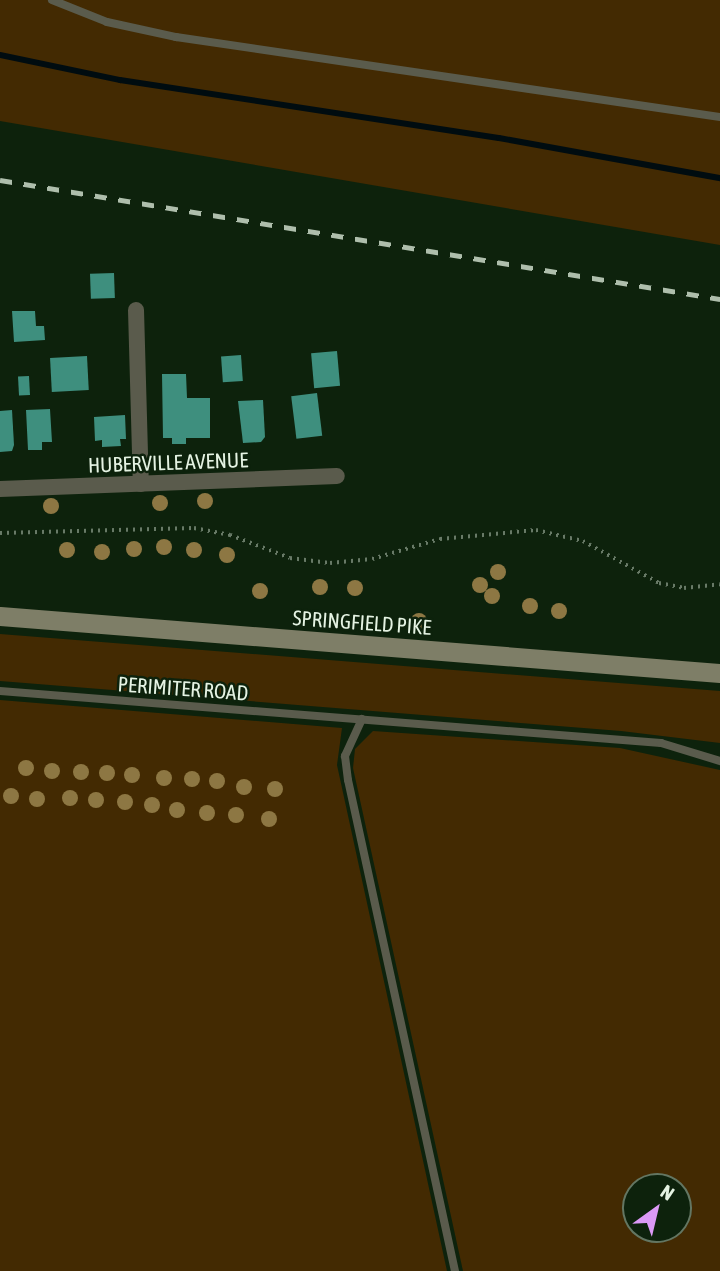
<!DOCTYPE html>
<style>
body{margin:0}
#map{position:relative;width:720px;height:1271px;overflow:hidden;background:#0d220c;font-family:"Asap Condensed",sans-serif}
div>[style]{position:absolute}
.green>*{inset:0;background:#432a02}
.stream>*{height:6px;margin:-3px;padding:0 3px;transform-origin:3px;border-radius:3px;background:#000c10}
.building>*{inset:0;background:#3e8f7e;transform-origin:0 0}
.path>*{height:3.5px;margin-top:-1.75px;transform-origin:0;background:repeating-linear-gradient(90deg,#687a67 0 2px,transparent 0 7px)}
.service>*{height:8px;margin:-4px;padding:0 4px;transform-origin:4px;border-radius:4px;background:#5a5b4c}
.minor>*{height:16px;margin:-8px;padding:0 8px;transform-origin:8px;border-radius:8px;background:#5a5b4c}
.secondary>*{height:19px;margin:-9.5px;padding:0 9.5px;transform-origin:9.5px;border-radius:9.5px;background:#7e7e67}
.rail>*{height:5px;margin-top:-2.5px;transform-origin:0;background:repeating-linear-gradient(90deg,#aebeac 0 12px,transparent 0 24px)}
.trees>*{width:16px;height:16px;margin:-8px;border-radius:50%;background:#8d7743}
span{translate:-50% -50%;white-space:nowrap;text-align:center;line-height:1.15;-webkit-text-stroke:5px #0d220c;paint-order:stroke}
.street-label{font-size:21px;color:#e5f3e3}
.north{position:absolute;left:622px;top:1173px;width:70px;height:70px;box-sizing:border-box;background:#0d220c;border:2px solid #637662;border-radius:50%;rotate:34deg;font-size:19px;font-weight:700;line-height:28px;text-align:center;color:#e5f3e3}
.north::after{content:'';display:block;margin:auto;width:24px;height:32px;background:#db99f6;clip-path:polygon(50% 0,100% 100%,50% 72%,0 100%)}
</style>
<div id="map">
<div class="green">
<div style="clip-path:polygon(0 0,720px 0,720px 245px,0 121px)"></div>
<div style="clip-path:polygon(0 634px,720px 691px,720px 743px,621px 731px,0 681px)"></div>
<div style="clip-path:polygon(0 700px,342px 728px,337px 765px,447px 1271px,0 1271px)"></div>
<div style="clip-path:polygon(evenodd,373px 731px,620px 748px,720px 770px,720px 1271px,463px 1271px,353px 768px,355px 749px,373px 731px,636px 1187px,678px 1187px,678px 1229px,636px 1229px,636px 1187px)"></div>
</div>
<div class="stream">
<div style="left:0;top:55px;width:123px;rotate:11.8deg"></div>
<div style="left:120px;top:80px;width:383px;rotate:8.7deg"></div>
<div style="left:499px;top:138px;width:225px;rotate:10.3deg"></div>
</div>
<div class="building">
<div style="left:114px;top:273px;width:25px;height:24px;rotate:88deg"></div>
<div style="clip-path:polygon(12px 311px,35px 311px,36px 326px,44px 326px,45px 340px,14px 342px)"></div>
<div style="left:337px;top:351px;width:35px;height:26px;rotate:85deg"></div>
<div style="left:241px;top:355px;width:26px;height:20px;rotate:86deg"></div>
<div style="left:87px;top:356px;width:34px;height:37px;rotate:87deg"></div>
<div style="clip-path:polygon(162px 374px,186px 374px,187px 398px,210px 398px,210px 438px,186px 438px,186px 444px,172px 444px,172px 438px,163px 438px)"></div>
<div style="left:29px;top:376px;width:19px;height:11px;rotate:87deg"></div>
<div style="left:317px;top:393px;width:43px;height:26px;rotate:83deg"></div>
<div style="clip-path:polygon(263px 400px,265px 437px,261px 442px,243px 443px,238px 401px)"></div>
<div style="clip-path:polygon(50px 409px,52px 442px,42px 442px,42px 450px,28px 450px,26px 410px)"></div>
<div style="clip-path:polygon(12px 410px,14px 445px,12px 451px,0 452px,0 411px)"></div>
<div style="clip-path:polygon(125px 415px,126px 439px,120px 439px,121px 446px,102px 447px,102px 440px,95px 441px,94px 417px)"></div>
</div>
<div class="path">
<div style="left:0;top:533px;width:194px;rotate:-1.5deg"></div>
<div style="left:194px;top:528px;width:37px;rotate:11deg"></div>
<div style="left:230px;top:535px;width:64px;rotate:21deg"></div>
<div style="left:290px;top:558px;width:40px;rotate:7.1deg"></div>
<div style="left:330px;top:563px;width:42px;rotate:-5.4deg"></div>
<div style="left:372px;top:559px;width:71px;rotate:-16.4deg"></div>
<div style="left:440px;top:539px;width:96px;rotate:-5.4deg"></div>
<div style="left:536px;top:530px;width:48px;rotate:13.2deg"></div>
<div style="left:583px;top:541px;width:87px;rotate:28.9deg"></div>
<div style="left:659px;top:583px;width:25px;rotate:11deg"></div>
<div style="left:684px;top:588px;width:36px;rotate:-6deg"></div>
</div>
<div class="service">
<div style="left:52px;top:0;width:59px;rotate:21.8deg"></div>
<div style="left:107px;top:22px;width:71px;rotate:12.3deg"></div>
<div style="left:176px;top:37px;width:550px;rotate:8.37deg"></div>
<div style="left:0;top:691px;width:663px;rotate:4.5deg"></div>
<div style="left:661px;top:743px;width:62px;rotate:17deg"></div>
<div style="left:362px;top:719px;width:41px;rotate:114.7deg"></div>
<div style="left:345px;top:756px;width:24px;rotate:83deg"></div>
<div style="left:348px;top:780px;width:503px;rotate:77.71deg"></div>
</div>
<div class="minor">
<div style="left:136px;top:310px;width:174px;rotate:88.4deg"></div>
<div style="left:0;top:489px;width:337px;rotate:-2.2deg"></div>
</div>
<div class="secondary">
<div style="left:0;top:616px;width:722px;rotate:4.53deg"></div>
</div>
<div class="rail">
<div style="left:0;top:180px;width:730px;rotate:9.38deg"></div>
</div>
<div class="trees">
<div style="left:205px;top:501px"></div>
<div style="left:160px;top:503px"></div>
<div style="left:51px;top:506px"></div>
<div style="left:164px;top:547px"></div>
<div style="left:134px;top:549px"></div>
<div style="left:67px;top:550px"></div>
<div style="left:194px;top:550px"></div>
<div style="left:102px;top:552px"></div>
<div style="left:227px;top:555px"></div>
<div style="left:498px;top:572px"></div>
<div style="left:480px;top:585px"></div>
<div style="left:320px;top:587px"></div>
<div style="left:355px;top:588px"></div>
<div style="left:260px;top:591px"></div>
<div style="left:492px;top:596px"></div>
<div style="left:530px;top:606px"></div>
<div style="left:559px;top:611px"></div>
<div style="left:419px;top:621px"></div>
<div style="left:26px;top:768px"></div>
<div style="left:52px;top:771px"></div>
<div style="left:81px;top:772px"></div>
<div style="left:107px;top:773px"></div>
<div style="left:132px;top:775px"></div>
<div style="left:164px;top:778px"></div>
<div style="left:192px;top:779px"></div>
<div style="left:217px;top:781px"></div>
<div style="left:244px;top:787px"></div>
<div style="left:275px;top:789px"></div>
<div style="left:11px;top:796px"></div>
<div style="left:70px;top:798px"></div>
<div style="left:37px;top:799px"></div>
<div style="left:96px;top:800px"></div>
<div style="left:125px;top:802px"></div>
<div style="left:152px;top:805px"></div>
<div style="left:177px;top:810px"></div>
<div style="left:207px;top:813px"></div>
<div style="left:236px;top:815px"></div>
<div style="left:269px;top:819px"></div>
</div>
<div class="street-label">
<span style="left:168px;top:462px;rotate:-2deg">HUBERVILLE AVENUE</span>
<span style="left:362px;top:622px;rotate:4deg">SPRINGFIELD PIKE</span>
<span style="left:183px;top:688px;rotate:4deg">PERIMITER ROAD</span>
</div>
<div class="north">N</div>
</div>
